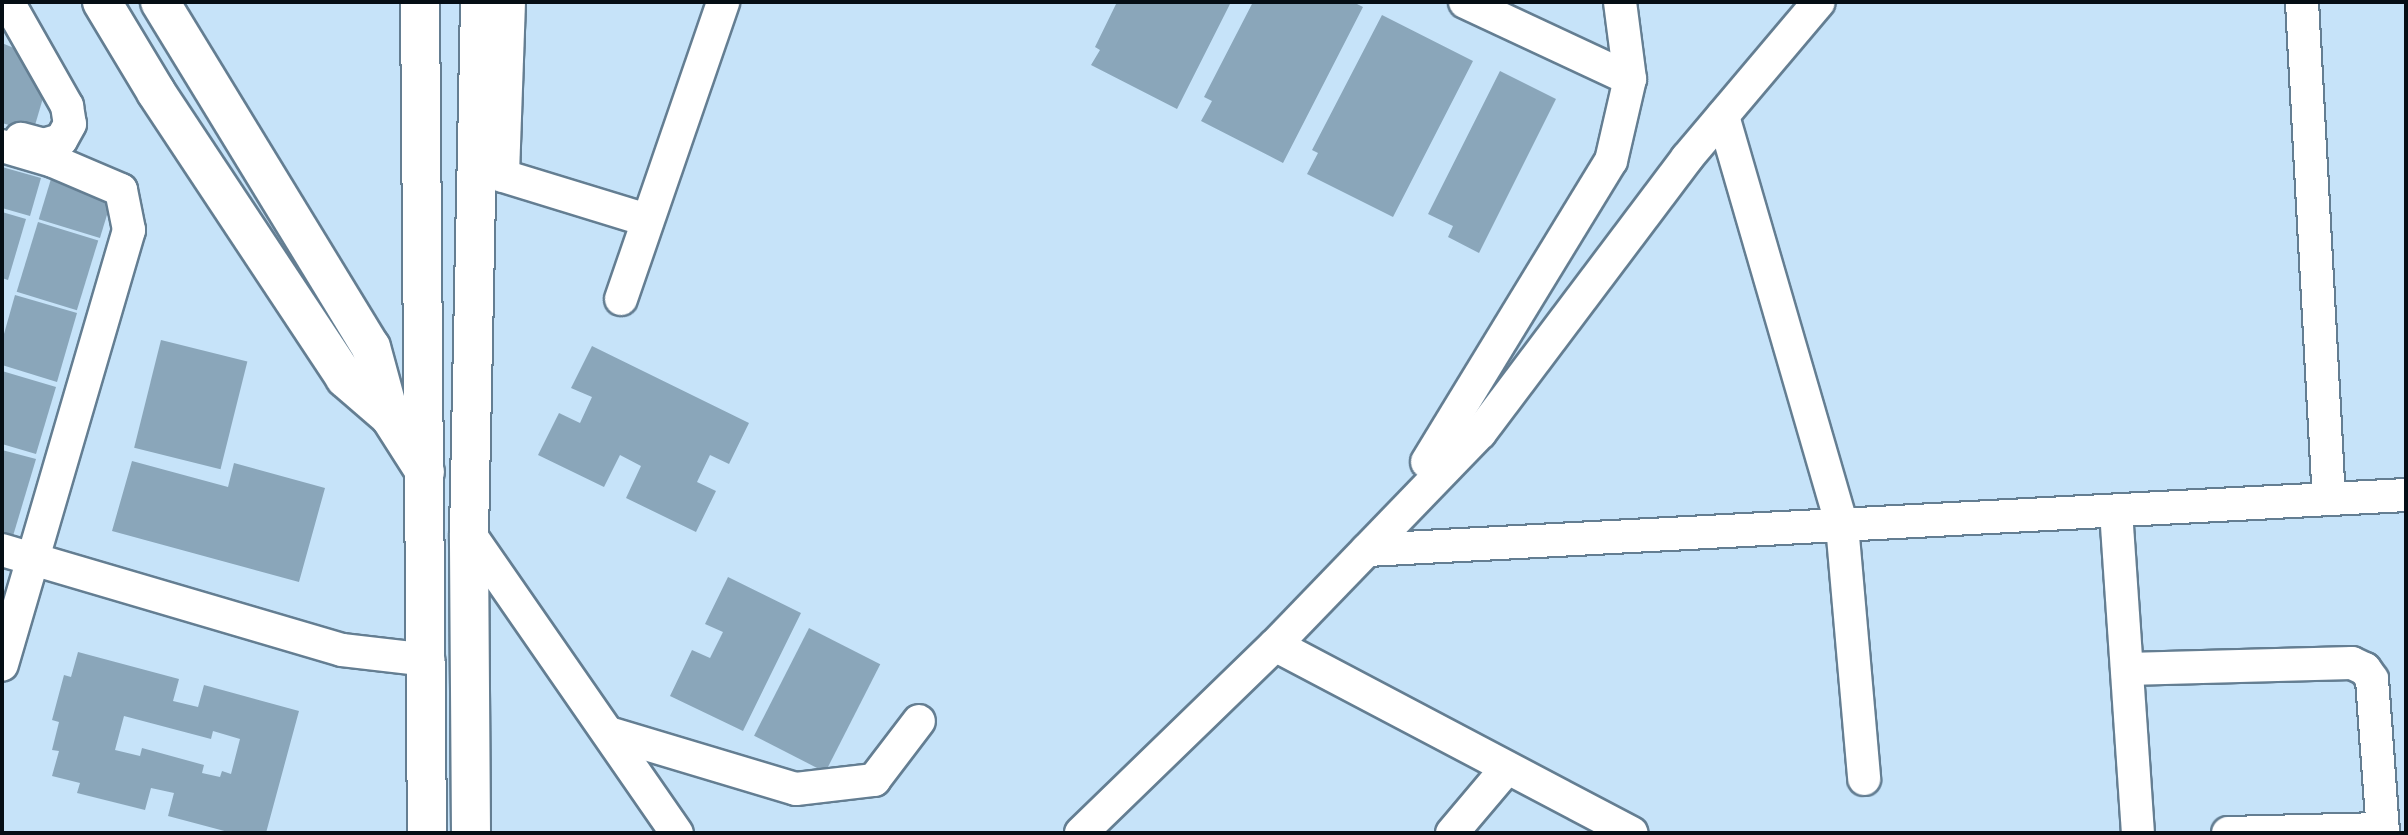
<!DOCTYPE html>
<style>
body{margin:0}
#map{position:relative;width:2408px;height:835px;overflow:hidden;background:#c6e3f9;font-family:"Playfair Display",serif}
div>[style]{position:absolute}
.building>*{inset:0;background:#8aa6ba;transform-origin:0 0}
.roads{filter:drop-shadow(2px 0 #647e92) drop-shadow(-2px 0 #647e92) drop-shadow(0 2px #647e92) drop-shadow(0 -2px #647e92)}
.minor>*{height:32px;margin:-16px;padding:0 16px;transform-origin:16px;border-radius:16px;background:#fff}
.tertiary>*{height:38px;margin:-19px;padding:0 19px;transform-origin:19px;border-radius:19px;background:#fff}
span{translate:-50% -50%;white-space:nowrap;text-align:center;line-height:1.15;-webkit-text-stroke:5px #fff;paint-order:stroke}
.frame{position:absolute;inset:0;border:4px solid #050e15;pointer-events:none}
</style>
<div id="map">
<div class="building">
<div style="clip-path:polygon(1117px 2px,1231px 2px,1177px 109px,1091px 65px,1100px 50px,1095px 47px)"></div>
<div style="clip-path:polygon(1253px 2px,1353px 2px,1363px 7px,1283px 163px,1201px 121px,1212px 101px,1204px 97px)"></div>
<div style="clip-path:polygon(1382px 15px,1473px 61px,1393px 217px,1307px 174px,1318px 153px,1312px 150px)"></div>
<div style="clip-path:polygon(2px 43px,16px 49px,48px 81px,33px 132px,2px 123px)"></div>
<div style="clip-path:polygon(1500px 71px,1556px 99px,1479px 253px,1448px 237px,1453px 226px,1428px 214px)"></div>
<div style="clip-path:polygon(2px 167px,41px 178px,30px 216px,2px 208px)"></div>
<div style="left:51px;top:179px;width:64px;height:42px;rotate:17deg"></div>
<div style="clip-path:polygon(2px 212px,26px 219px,8px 280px,2px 278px)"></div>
<div style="left:38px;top:222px;width:63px;height:73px;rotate:17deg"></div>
<div style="clip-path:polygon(15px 295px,77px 313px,57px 382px,2px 365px,2px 341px)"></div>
<div style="left:161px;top:340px;width:89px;height:111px;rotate:14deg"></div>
<div style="clip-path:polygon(592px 346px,749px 423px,729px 464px,710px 455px,697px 482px,716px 491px,696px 532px,626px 498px,641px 466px,620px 455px,604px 487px,538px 455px,559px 413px,580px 423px,592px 397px,571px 388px)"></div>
<div style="clip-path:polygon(2px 371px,56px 387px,36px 454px,2px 444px)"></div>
<div style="clip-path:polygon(2px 450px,36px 459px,10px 546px,2px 543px)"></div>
<div style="clip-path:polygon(132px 461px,228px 487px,234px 463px,325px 488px,299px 582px,112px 531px)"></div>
<div style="clip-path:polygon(728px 577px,801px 613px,743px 731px,670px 696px,692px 650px,710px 658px,723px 632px,705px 624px)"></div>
<div style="left:809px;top:628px;width:80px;height:121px;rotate:27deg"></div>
<div style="clip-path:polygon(evenodd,78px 652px,179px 679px,173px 701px,198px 707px,204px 685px,299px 711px,266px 833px,232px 833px,168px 816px,174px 793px,151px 788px,145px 810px,77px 793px,80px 783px,52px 776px,59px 751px,52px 750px,59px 722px,52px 720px,64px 675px,71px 677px,78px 652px,124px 716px,211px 739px,213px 731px,240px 739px,231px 774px,222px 771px,220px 777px,202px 773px,204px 765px,142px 748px,140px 756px,115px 750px,124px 716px)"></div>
</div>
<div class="roads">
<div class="minor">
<div style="left:8px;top:2px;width:120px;rotate:60.4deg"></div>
<div style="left:67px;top:106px;width:18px;rotate:81deg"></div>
<div style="left:70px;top:124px;width:18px;rotate:119deg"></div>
<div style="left:61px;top:140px;width:18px;rotate:164deg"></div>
<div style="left:44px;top:145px;width:24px;rotate:-165deg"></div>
<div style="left:509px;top:2px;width:174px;rotate:92deg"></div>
<div style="left:503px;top:176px;width:151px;rotate:17deg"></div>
<div style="left:1465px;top:2px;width:182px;rotate:25deg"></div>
<div style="left:2302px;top:2px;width:498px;rotate:86.9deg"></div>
<div style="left:1723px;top:116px;width:426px;rotate:73.8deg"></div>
<div style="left:1842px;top:525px;width:255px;rotate:85deg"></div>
<div style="left:2px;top:146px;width:53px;rotate:16.4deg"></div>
<div style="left:53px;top:161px;width:74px;rotate:23.1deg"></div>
<div style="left:121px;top:190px;width:41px;rotate:78.7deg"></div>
<div style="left:129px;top:230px;width:453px;rotate:106.3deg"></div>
<div style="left:621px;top:299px;width:314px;rotate:-71deg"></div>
<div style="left:1427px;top:462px;width:353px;rotate:-58.6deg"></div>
<div style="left:1611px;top:161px;width:84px;rotate:-77deg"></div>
<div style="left:1630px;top:79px;width:78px;rotate:-97.4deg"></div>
<div style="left:2116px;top:511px;width:323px;rotate:86.1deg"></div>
<div style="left:469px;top:533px;width:365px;rotate:55.3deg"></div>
<div style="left:2px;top:550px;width:354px;rotate:16.4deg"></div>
<div style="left:342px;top:650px;width:87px;rotate:6.6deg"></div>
<div style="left:1367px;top:550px;width:1040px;rotate:-3.03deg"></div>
<div style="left:1275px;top:645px;width:403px;rotate:27.8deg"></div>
<div style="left:2127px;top:669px;width:225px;rotate:-1.5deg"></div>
<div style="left:2352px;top:663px;width:14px;rotate:25deg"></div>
<div style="left:2365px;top:669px;width:12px;rotate:55deg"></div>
<div style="left:2372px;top:679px;width:154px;rotate:85.9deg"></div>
<div style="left:609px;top:733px;width:195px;rotate:16.7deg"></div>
<div style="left:796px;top:789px;width:79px;rotate:-6.6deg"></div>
<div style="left:874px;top:780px;width:74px;rotate:-52.7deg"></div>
<div style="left:1081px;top:833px;width:270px;rotate:-44.1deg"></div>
<div style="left:1275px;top:645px;width:295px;rotate:-46deg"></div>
<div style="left:1480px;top:433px;width:344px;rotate:-53deg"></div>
<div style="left:1687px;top:158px;width:204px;rotate:-49.8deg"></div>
<div style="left:1452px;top:833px;width:84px;rotate:-49.8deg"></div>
<div style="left:2228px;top:833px;width:154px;rotate:-1.5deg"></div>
</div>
<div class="tertiary">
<div style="left:102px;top:2px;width:105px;rotate:59deg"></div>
<div style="left:156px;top:92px;width:343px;rotate:56.5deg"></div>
<div style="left:345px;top:378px;width:60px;rotate:40.9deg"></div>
<div style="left:160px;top:2px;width:404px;rotate:58.6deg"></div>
<div style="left:371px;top:347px;width:73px;rotate:74.8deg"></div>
<div style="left:390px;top:417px;width:65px;rotate:57.5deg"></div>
<div style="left:420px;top:2px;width:831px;rotate:89.52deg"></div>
<div style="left:471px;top:833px;width:300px;rotate:-90.4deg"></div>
<div style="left:469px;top:533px;width:531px;rotate:-88.81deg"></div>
</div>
</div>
<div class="frame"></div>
</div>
